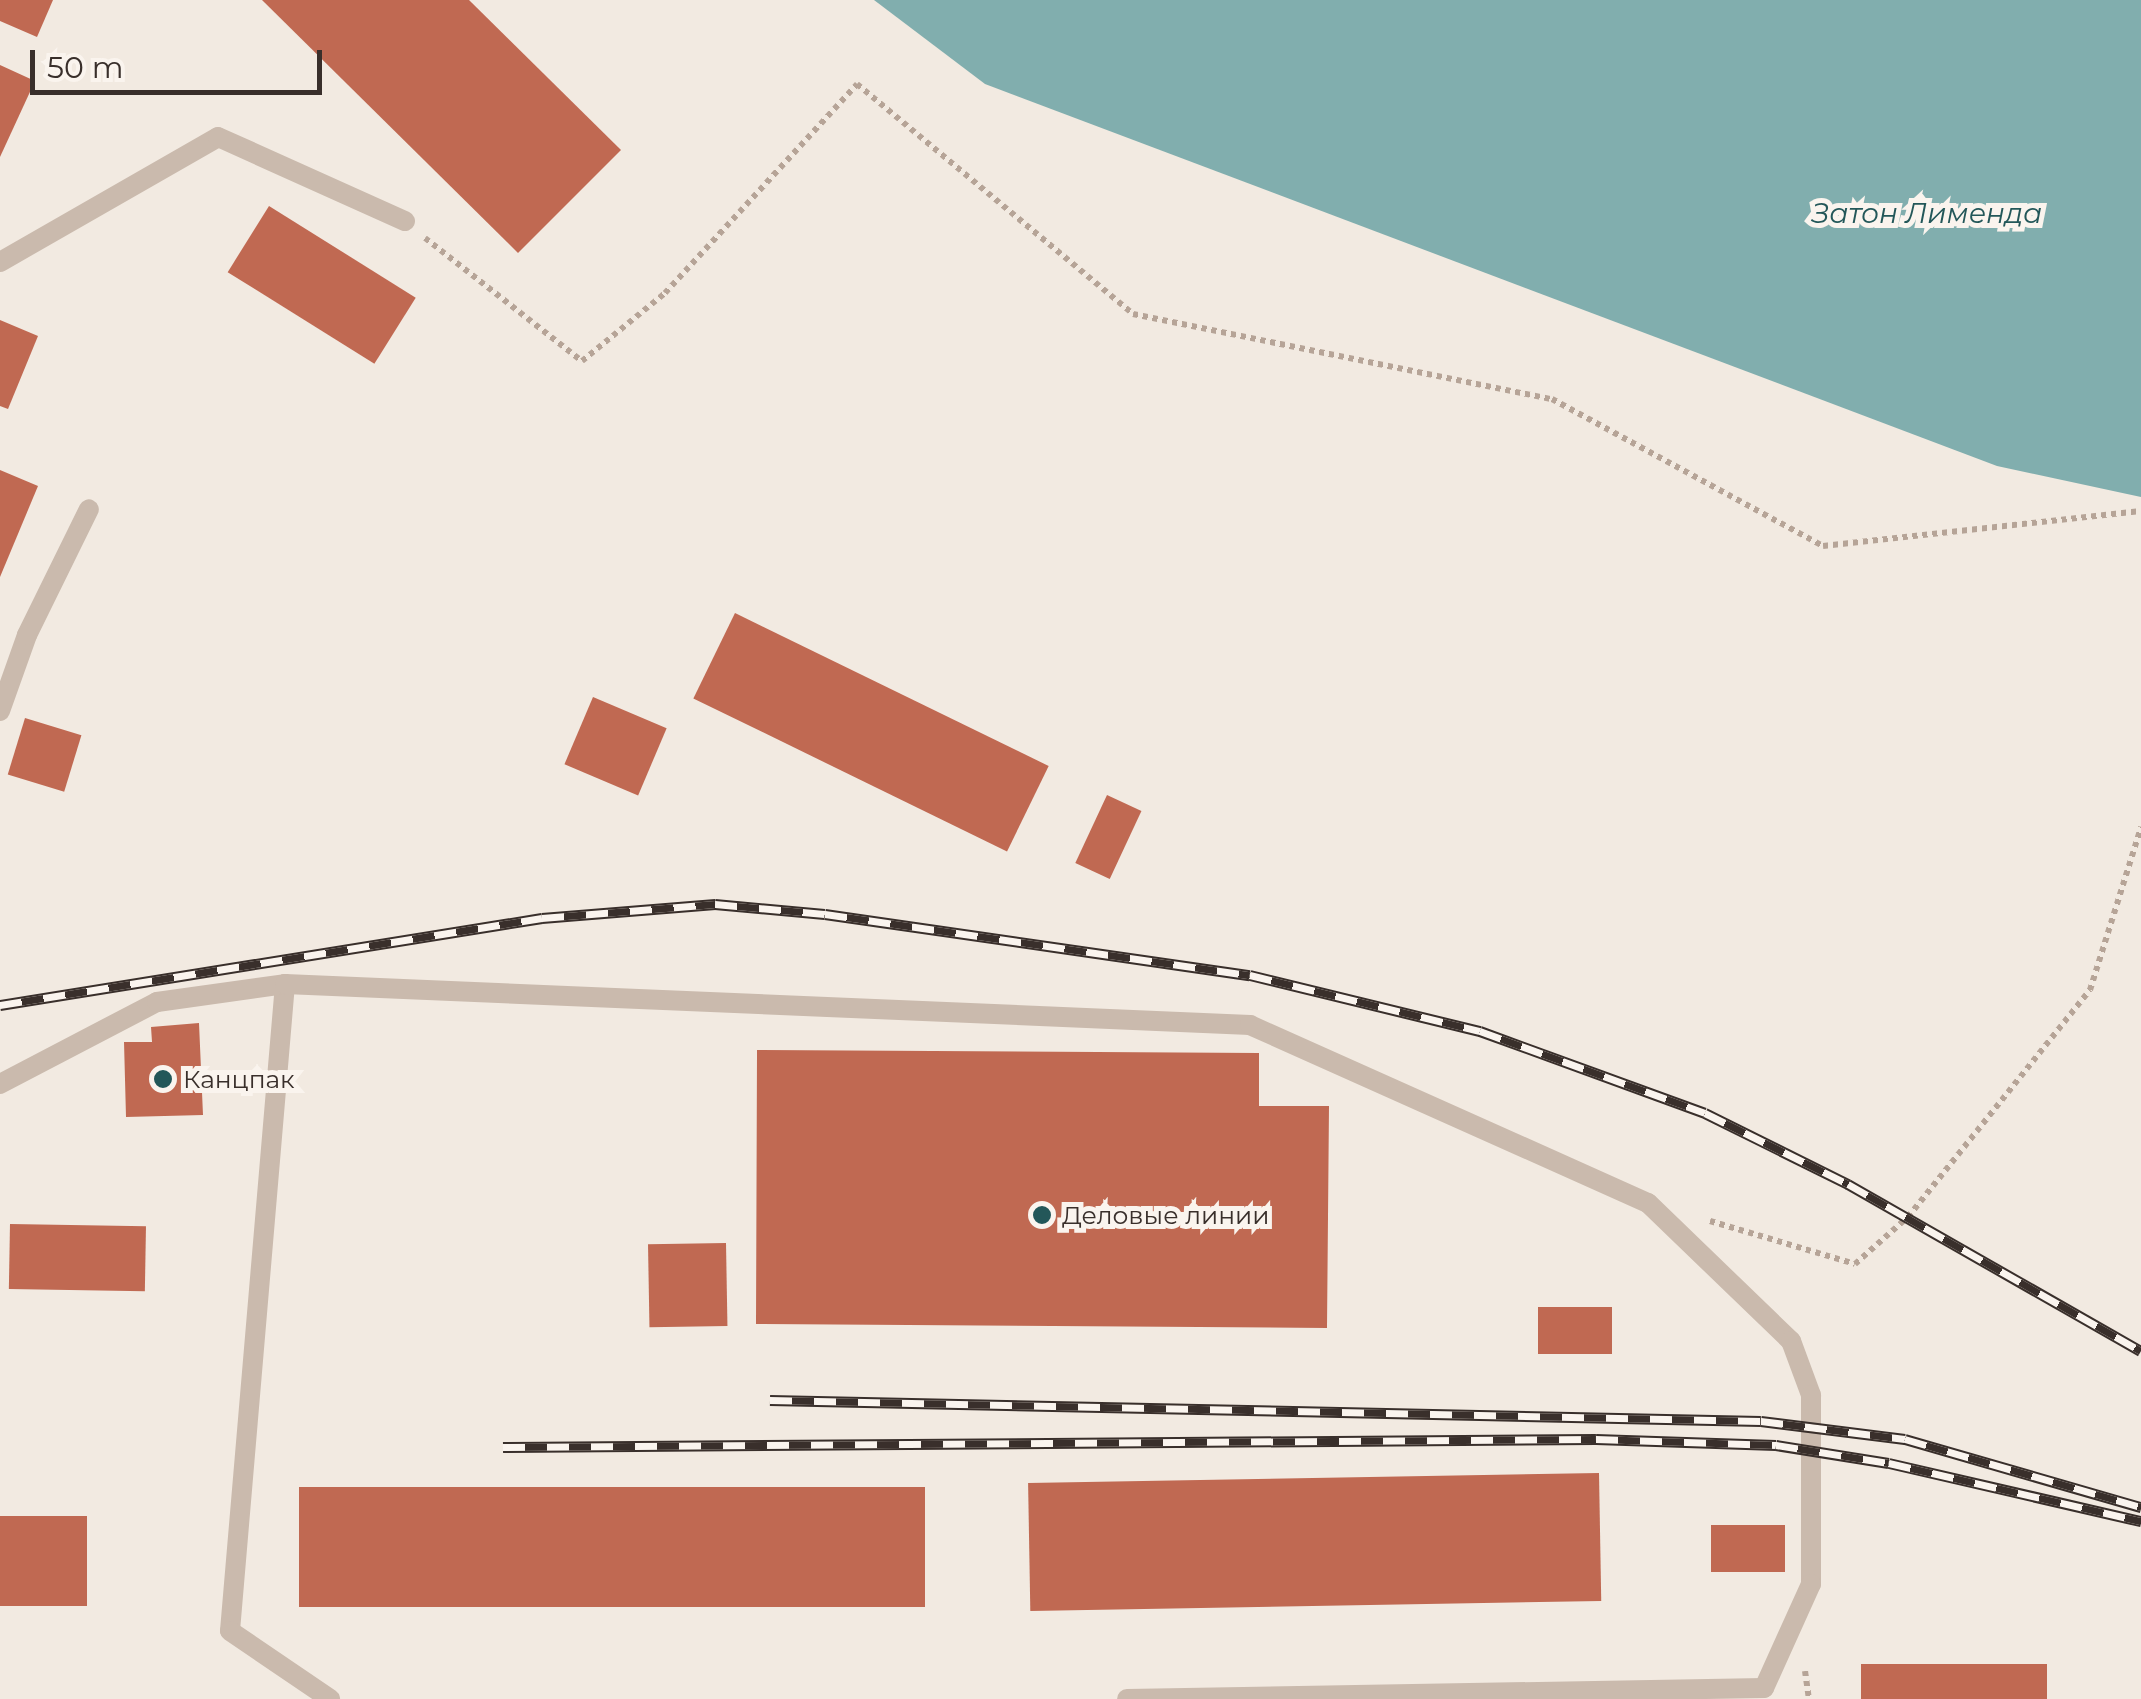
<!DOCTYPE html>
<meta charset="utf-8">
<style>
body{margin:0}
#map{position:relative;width:2141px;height:1699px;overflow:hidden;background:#f2eae1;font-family:Montserrat,sans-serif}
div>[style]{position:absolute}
.water>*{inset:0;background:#81aeae}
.building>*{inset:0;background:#c06952;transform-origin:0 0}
.path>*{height:6px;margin-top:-3px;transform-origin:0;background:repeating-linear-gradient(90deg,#b6a497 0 5px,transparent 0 10px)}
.service>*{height:20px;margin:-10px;padding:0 10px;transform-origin:10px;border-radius:10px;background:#cabaad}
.rail>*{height:11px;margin-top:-5.5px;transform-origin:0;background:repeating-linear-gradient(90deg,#faf4ee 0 22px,#392f2b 0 44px);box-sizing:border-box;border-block:2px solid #392f2b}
.dots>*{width:28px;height:28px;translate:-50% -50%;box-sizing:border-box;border:5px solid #faf4ee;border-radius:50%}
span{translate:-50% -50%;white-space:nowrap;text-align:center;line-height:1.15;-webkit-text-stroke:10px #faf4ee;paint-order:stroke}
.poi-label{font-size:25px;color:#392f2b}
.left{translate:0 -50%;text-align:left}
.water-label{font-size:28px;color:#235759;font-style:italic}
.scale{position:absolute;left:30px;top:50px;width:292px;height:45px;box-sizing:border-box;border:5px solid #392f2b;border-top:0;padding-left:12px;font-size:30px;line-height:35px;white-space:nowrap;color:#392f2b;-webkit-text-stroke:8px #faf4ee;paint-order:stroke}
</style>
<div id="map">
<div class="water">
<div style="clip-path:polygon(874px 0,2141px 0,2141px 497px,1997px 466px,985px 84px)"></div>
</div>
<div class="building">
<div style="clip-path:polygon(0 0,53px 0,37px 37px,0 21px)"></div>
<div style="clip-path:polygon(262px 0,469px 0,621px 150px,518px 253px)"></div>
<div style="clip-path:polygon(0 65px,35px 81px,0 157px)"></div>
<div style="left:269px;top:206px;width:173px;height:78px;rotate:32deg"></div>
<div style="clip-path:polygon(0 320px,38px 336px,8px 409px,0 406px)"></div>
<div style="clip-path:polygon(0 470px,38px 486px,0 577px)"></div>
<div style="left:735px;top:613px;width:349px;height:95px;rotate:26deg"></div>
<div style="left:593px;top:697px;width:80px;height:73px;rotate:23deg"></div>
<div style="left:25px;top:718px;width:59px;height:59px;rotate:17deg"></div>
<div style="left:1107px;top:795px;width:38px;height:75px;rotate:25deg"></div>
<div style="clip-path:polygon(199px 1023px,203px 1115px,126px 1117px,124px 1042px,152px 1042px,151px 1027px)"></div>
<div style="clip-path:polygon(757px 1050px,1259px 1053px,1259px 1106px,1329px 1106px,1327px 1328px,756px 1324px)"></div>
<div style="left:10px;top:1224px;width:136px;height:65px;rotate:1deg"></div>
<div style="left:726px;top:1243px;width:83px;height:78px;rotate:89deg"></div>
<div style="left:1538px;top:1307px;width:74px;height:47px"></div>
<div style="left:1599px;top:1473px;width:128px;height:571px;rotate:89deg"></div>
<div style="left:299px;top:1487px;width:626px;height:120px"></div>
<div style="left:0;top:1516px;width:87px;height:90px"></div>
<div style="left:1711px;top:1525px;width:74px;height:47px"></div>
<div style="left:1861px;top:1664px;width:186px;height:35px"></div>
</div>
<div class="path">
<div style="left:425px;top:238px;width:199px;rotate:38.1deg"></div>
<div style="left:582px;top:361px;width:107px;rotate:-39.3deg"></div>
<div style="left:665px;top:293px;width:284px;rotate:-47.4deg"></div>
<div style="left:857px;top:84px;width:359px;rotate:39.8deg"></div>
<div style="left:1133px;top:314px;width:428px;rotate:11.5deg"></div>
<div style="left:1552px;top:399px;width:308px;rotate:28.5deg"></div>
<div style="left:1823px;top:546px;width:320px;rotate:-6.3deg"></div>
<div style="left:1710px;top:1221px;width:151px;rotate:16.5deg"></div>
<div style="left:1855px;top:1264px;width:71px;rotate:-41.6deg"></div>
<div style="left:1908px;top:1217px;width:291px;rotate:-51.3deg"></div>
<div style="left:2090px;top:990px;width:171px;rotate:-72.6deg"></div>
<div style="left:1805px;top:1671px;width:28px;rotate:82deg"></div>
</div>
<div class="service">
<div style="left:0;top:262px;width:251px;rotate:-29.8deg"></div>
<div style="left:218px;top:137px;width:205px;rotate:24.2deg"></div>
<div style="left:0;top:711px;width:81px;rotate:-70.4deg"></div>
<div style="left:27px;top:635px;width:140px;rotate:-63.8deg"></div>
<div style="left:285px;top:984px;width:649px;rotate:94.86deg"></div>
<div style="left:230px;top:1631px;width:121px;rotate:34.2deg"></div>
<div style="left:0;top:1084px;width:177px;rotate:-27.6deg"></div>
<div style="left:157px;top:1002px;width:129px;rotate:-8deg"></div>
<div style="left:285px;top:984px;width:966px;rotate:2.43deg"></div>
<div style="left:1250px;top:1025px;width:436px;rotate:24.1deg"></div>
<div style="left:1648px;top:1203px;width:199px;rotate:44deg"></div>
<div style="left:1791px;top:1341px;width:58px;rotate:69.7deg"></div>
<div style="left:1811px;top:1395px;width:189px;rotate:90deg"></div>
<div style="left:1811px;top:1584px;width:114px;rotate:114.3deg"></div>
<div style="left:1764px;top:1688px;width:637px;rotate:179.01deg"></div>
</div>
<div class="rail">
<div style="left:0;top:1005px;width:549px;rotate:-9.12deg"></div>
<div style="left:542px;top:918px;width:174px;rotate:-4.6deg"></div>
<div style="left:715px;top:904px;width:110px;rotate:5.2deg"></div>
<div style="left:825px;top:914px;width:429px;rotate:8.2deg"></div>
<div style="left:1250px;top:975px;width:237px;rotate:13.7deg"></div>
<div style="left:1480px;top:1031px;width:239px;rotate:20deg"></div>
<div style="left:1705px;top:1113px;width:160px;rotate:26.4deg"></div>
<div style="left:1848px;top:1184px;width:337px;rotate:29.7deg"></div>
<div style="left:770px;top:1400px;width:991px;rotate:1.21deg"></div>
<div style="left:1761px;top:1421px;width:145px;rotate:7.1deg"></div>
<div style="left:1905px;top:1439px;width:246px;rotate:16.1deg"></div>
<div style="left:503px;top:1447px;width:1093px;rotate:-0.42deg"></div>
<div style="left:1596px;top:1439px;width:180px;rotate:1.9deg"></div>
<div style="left:1776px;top:1445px;width:114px;rotate:9.1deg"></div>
<div style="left:1889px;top:1463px;width:259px;rotate:13deg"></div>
</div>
<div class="dots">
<div style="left:163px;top:1079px;background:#235759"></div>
<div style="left:1042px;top:1215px;background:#235759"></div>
</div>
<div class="poi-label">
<span class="left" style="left:183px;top:1079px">Канцпак</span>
<span class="left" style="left:1062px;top:1215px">Деловые линии</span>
</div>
<div class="water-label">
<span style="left:1927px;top:213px">Затон Лименда</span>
</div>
<div class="scale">50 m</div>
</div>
